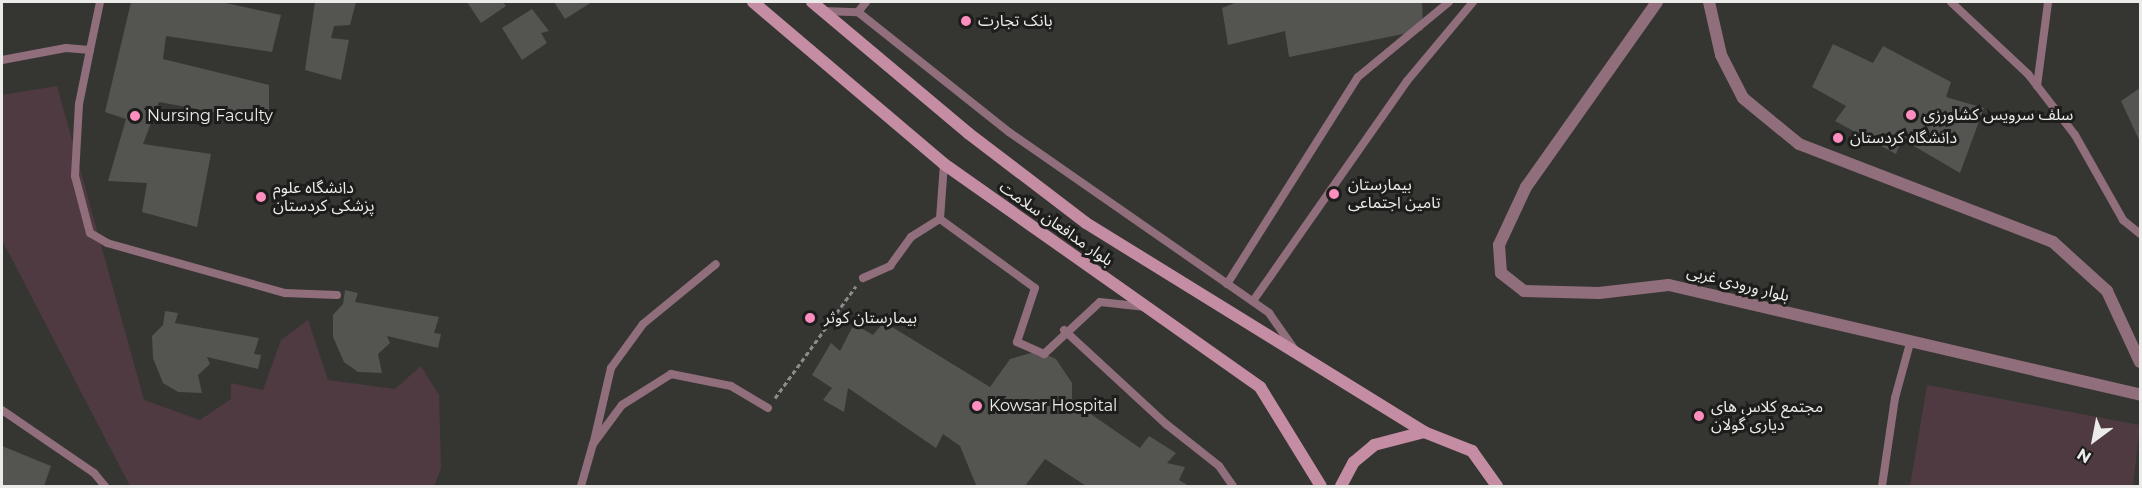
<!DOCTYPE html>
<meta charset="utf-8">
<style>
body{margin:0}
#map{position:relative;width:2142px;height:488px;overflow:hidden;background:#353632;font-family:Montserrat,"Noto Sans Arabic",sans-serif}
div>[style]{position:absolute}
.green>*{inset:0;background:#4f3a42}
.building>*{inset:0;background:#545450}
.path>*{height:3px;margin-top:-1.5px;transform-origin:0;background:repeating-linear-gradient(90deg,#8b8c89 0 4.5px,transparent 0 7.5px)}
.service>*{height:8px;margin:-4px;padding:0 4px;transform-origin:4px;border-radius:4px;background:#916e7c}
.minor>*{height:12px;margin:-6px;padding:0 6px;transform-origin:6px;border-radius:6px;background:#916e7c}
.secondary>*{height:12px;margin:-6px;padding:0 6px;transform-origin:6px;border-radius:6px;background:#c48da3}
.dots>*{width:16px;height:16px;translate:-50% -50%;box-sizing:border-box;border:3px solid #1d1d1b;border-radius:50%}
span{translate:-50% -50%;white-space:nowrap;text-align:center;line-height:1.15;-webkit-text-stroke:6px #1d1d1b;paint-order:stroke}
.poi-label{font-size:16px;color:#ebece9}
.left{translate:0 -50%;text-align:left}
.street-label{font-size:16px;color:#ebece9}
.frame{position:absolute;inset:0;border:3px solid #ebece9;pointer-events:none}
.north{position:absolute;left:2064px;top:410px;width:60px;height:60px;-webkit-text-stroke:4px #1d1d1b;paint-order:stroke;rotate:212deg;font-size:16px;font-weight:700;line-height:24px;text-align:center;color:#ebece9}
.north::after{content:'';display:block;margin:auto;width:21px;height:27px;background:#ebece9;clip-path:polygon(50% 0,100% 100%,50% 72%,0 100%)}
</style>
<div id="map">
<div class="green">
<div style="clip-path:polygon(57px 86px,144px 400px,200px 420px,231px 399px,231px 383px,263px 390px,281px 340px,308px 320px,328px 380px,395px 389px,421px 366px,439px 395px,441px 468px,434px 486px,130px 486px,2px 240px,2px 95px)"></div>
<div style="clip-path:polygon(1927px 385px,2140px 425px,2133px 486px,1910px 486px)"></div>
</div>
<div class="building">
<div style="clip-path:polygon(131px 2px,221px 2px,281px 15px,272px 52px,166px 36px,163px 59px,269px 85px,269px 122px,159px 102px,143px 144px,211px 154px,197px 227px,142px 212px,147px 183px,108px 181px,126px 119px,105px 112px)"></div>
<div style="clip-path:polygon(315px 2px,356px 2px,350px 25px,334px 26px,331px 38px,349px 40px,341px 80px,305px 70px)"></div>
<div style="clip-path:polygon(467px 2px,503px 2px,506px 6px,481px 23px)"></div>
<div style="clip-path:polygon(554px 2px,592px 2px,565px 19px)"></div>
<div style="clip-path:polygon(1237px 2px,1422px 2px,1423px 30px,1289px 57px,1285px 31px,1228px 45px,1222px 8px)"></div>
<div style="clip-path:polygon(532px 9px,549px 31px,541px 33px,547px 43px,522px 60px,502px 28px)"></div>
<div style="clip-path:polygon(1833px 44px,1873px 63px,1883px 46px,1951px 82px,1946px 97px,1984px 108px,1960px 173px,1902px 139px,1896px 154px,1835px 121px,1846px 106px,1812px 87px)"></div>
<div style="clip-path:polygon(2140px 88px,2140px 142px,2121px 101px)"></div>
<div style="clip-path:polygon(345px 290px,358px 293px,355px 302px,439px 317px,434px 333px,441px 334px,438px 348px,387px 336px,390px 343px,378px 354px,382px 373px,358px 372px,344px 362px,333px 337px,333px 315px,343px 304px)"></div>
<div style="clip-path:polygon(165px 311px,178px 313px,175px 323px,259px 338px,254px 354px,261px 355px,258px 369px,207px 357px,210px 364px,198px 375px,202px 393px,178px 392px,163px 383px,153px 358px,152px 336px,163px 325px)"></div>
<div style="clip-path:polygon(884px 322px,990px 387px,1010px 359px,1038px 351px,1056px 359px,1072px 383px,1072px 401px,1140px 448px,1149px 436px,1176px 453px,1167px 463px,1185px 467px,1179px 480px,1189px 486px,1086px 486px,1045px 459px,1025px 486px,976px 485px,960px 446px,943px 434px,936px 448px,848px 388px,844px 412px,823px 400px,832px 388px,812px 375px,831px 343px,840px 351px,854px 324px,873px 335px)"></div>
<div style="clip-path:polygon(2px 446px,51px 466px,44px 486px,2px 486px)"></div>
</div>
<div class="path">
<div style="left:775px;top:398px;width:138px;rotate:-54.1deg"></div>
</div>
<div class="service">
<div style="left:1951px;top:2px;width:105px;rotate:43.1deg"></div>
<div style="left:2028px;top:74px;width:77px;rotate:52.4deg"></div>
<div style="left:2075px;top:135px;width:98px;rotate:60.5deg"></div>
<div style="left:2123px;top:220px;width:22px;rotate:39deg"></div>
<div style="left:823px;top:11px;width:35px;rotate:2deg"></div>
<div style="left:858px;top:12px;width:193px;rotate:38.5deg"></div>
<div style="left:1009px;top:132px;width:317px;rotate:34.8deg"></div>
<div style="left:1269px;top:313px;width:45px;rotate:54.9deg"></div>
<div style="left:858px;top:12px;width:13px;rotate:-51deg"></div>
<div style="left:90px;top:50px;width:55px;rotate:101.5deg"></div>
<div style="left:79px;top:104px;width:72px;rotate:93.2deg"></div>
<div style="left:75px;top:176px;width:59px;rotate:75.3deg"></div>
<div style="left:90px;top:233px;width:20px;rotate:30deg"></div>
<div style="left:107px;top:243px;width:185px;rotate:15.7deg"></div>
<div style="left:285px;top:293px;width:52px;rotate:2.2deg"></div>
<div style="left:2px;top:60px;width:65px;rotate:-10.6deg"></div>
<div style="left:66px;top:48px;width:24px;rotate:5deg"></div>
<div style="left:90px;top:50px;width:49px;rotate:-78.2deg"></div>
<div style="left:2037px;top:86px;width:85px;rotate:-82.5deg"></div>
<div style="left:944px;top:164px;width:55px;rotate:94.2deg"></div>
<div style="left:940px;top:219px;width:117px;rotate:36deg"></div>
<div style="left:1035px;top:288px;width:57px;rotate:108.4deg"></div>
<div style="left:1017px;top:342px;width:30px;rotate:24deg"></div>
<div style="left:1044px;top:354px;width:76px;rotate:-42.9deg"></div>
<div style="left:1100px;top:302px;width:46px;rotate:6.2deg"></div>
<div style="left:863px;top:278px;width:30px;rotate:-24deg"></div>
<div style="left:890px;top:266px;width:36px;rotate:-54deg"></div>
<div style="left:911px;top:237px;width:34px;rotate:-32deg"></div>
<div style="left:1227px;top:284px;width:245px;rotate:-57.7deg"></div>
<div style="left:1358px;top:77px;width:118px;rotate:-39.5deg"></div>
<div style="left:1253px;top:301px;width:269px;rotate:-55deg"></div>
<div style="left:1407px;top:81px;width:103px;rotate:-50.1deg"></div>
<div style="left:1064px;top:330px;width:139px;rotate:42.7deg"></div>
<div style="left:1166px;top:424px;width:68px;rotate:38.4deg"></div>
<div style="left:1219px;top:466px;width:24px;rotate:55deg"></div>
<div style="left:2px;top:410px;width:112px;rotate:34.4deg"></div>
<div style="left:94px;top:473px;width:17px;rotate:50deg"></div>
<div style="left:594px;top:441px;width:75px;rotate:-76.9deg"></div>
<div style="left:611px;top:368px;width:54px;rotate:-54deg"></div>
<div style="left:643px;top:324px;width:94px;rotate:-39.4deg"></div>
<div style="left:581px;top:486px;width:44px;rotate:-74.1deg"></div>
<div style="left:593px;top:444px;width:49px;rotate:-53.4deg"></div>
<div style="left:622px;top:405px;width:58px;rotate:-32.3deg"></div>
<div style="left:671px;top:374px;width:61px;rotate:11.3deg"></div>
<div style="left:731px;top:386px;width:43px;rotate:30.7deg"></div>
<div style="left:1882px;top:486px;width:89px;rotate:-81.6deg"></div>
<div style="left:1895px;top:398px;width:57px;rotate:-74.7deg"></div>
</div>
<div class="minor">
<div style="left:1657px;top:2px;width:227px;rotate:125.3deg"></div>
<div style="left:1526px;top:187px;width:64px;rotate:115deg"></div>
<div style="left:1499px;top:245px;width:28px;rotate:86deg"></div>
<div style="left:1501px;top:273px;width:29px;rotate:38deg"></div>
<div style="left:1524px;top:291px;width:75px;rotate:1.5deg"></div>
<div style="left:1599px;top:293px;width:70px;rotate:-6.5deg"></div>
<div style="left:1669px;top:285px;width:484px;rotate:13.1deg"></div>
<div style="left:1709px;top:2px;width:54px;rotate:77.2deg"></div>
<div style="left:1721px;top:55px;width:48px;rotate:62.9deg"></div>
<div style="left:1743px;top:98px;width:72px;rotate:39.4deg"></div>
<div style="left:1799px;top:144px;width:272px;rotate:21.1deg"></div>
<div style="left:2053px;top:242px;width:73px;rotate:42.2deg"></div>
<div style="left:2107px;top:291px;width:78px;rotate:65.1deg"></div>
</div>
<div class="secondary">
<div style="left:753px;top:2px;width:250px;rotate:40.3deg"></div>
<div style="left:944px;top:164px;width:387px;rotate:35.2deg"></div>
<div style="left:1260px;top:387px;width:116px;rotate:58.4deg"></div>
<div style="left:812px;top:2px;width:204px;rotate:40deg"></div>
<div style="left:968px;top:133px;width:148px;rotate:37.3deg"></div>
<div style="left:1086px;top:223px;width:397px;rotate:31.7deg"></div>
<div style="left:1341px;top:486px;width:27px;rotate:-62deg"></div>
<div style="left:1354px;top:462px;width:26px;rotate:-40deg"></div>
<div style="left:1374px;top:445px;width:52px;rotate:-14.6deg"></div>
<div style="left:1424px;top:432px;width:52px;rotate:21.6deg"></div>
<div style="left:1472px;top:451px;width:43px;rotate:54.5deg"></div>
</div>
<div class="dots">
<div style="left:966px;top:21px;background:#fd8ebf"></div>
<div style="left:1911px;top:115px;background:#fd8ebf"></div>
<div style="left:135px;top:116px;background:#fd8ebf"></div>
<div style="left:1838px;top:138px;background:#fd8ebf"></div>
<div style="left:1334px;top:194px;background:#fd8ebf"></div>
<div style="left:261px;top:197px;background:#fd8ebf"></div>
<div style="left:810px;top:318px;background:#fd8ebf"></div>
<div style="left:977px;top:406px;background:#fd8ebf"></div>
<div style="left:1699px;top:416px;background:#fd8ebf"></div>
</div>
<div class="poi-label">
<span class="left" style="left:978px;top:21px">بانک تجارت</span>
<span class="left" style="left:1923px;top:115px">سلف سرویس کشاورزی</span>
<span class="left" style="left:147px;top:116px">Nursing Faculty</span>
<span class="left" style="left:1850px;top:138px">دانشگاه کردستان</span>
<span class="left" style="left:1348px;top:194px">بیمارستان<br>تامین اجتماعی</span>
<span class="left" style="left:273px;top:197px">دانشگاه علوم<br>پزشکی کردستان</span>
<span class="left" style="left:824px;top:318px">بیمارستان کوثر</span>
<span class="left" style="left:989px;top:406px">Kowsar Hospital</span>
<span class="left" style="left:1711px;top:416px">مجتمع کلاس های<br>دیاری گولان</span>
</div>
<div class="street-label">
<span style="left:1056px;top:224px;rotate:35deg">بلوار مدافعان سلامت</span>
<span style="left:1738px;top:284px;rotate:14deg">بلوار ورودی غربی</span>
</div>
<div class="frame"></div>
<div class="north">N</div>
</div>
